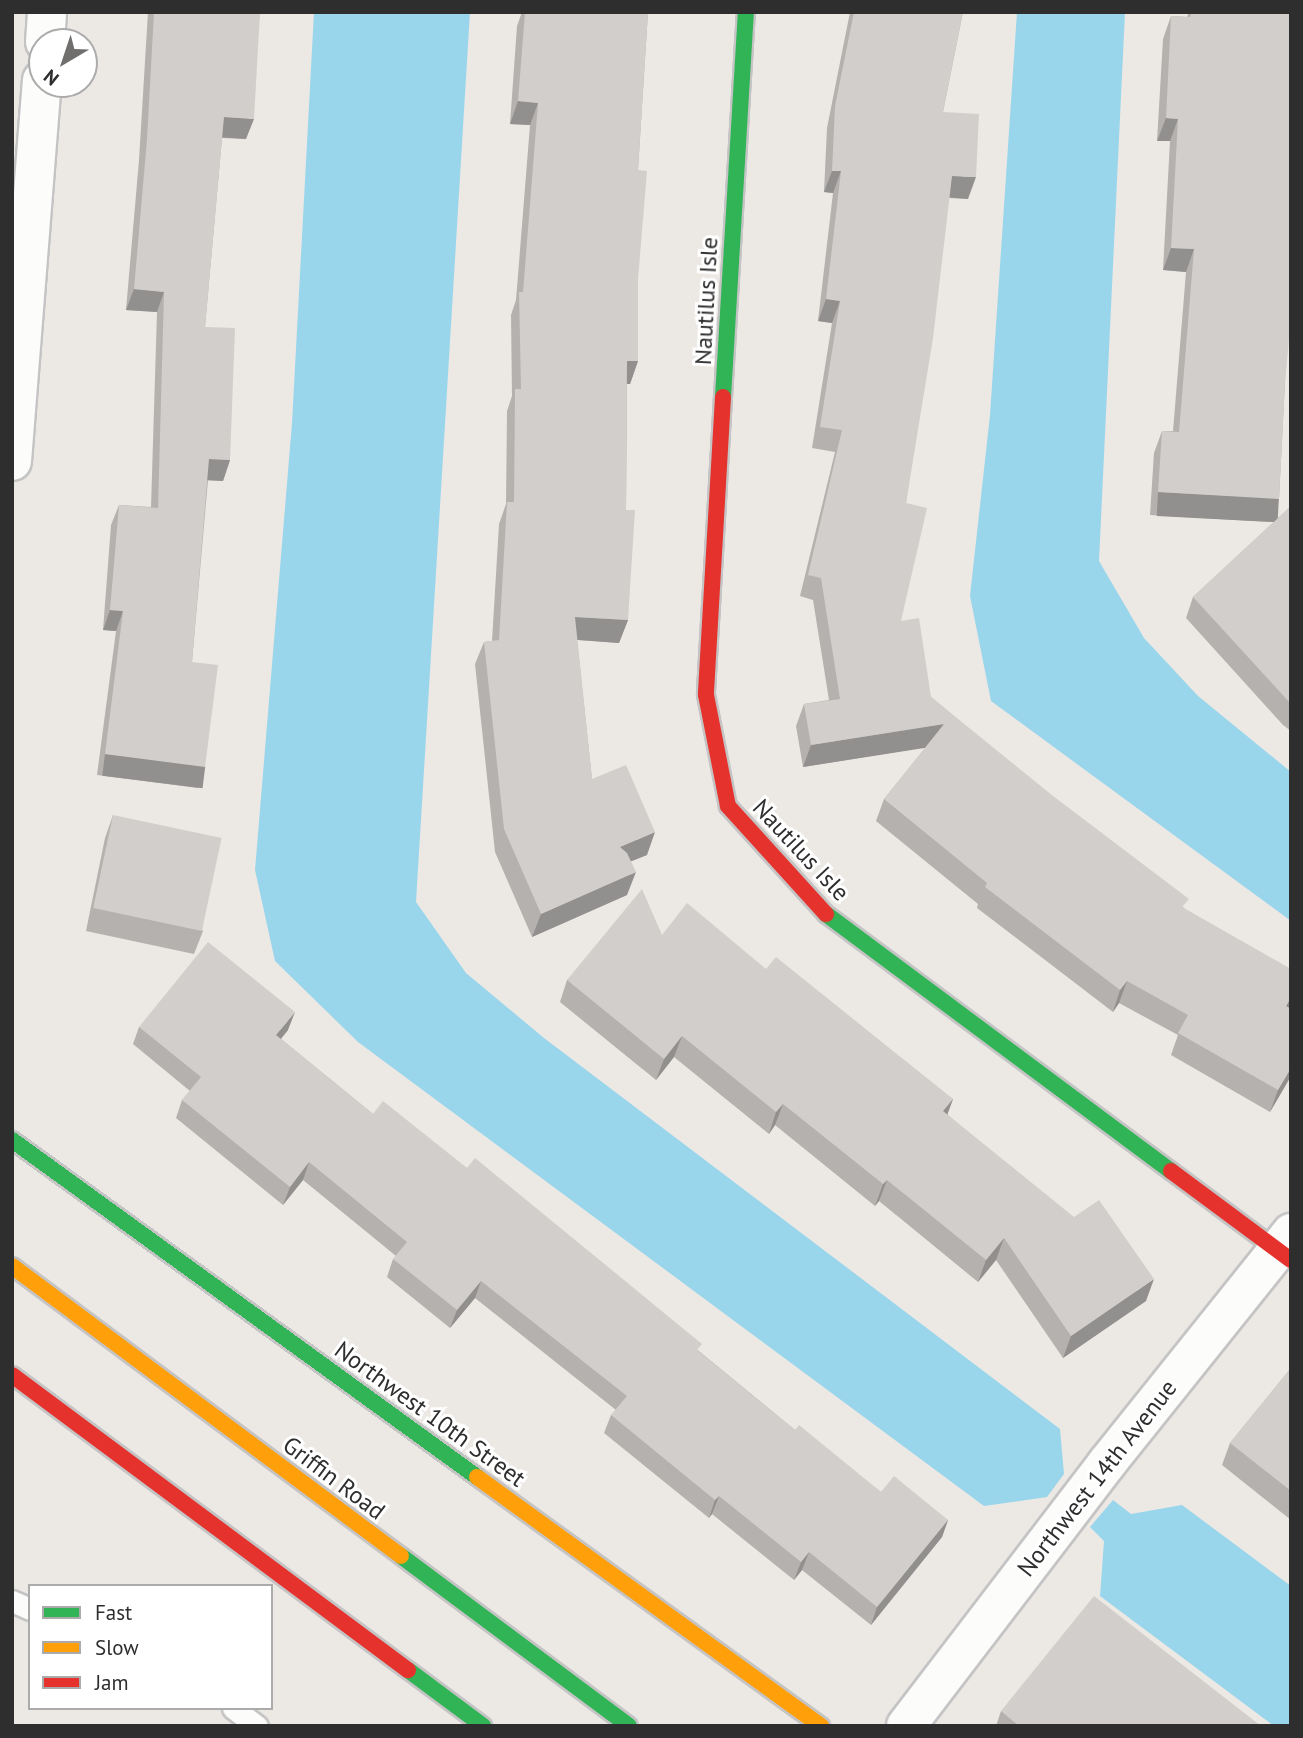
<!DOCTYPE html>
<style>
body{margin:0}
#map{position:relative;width:1303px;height:1738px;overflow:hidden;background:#ece8e4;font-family:"PT Sans",sans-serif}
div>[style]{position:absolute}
.water>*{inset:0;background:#99d6ec}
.roads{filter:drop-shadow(2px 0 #c5c4c5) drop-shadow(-2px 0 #c5c4c5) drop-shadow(0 2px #c5c4c5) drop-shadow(0 -2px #c5c4c5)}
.lane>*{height:21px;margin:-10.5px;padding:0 10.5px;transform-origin:10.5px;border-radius:10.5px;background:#fcfcfb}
.street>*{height:38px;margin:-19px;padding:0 19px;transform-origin:19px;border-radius:19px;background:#fcfcfb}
.fast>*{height:16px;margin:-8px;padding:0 8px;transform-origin:8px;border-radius:8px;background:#30b455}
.slow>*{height:16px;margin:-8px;padding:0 8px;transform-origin:8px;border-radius:8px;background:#ff9f0a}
.jam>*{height:16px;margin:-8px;padding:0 8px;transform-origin:8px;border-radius:8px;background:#e5322d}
.wall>*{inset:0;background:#b4b1af}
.shaded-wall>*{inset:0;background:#92908e;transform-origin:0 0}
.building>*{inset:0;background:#d1cecb;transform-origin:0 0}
span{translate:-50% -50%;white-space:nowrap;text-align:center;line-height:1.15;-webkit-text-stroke:6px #fff;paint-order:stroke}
.street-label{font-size:24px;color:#2e2e2e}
.frame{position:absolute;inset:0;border:14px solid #2e2e2e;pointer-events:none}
.legend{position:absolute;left:28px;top:1584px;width:245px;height:126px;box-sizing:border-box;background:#fff;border:2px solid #ababab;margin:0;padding:9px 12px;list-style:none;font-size:21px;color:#2e2e2e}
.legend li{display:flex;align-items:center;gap:14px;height:35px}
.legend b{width:35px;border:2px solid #ababab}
.north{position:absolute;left:28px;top:28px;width:70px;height:70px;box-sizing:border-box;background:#fff;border:2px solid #ababab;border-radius:50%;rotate:219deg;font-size:19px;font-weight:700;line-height:28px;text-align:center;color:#2e2e2e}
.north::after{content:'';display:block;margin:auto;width:24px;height:32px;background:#706f6e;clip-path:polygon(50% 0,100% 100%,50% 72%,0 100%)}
</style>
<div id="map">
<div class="water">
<div style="clip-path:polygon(314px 12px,470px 12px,416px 902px,466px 973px,544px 1038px,1060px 1429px,1064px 1474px,1047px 1497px,984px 1506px,358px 1042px,275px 961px,255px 870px,292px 423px)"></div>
<div style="clip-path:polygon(1017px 12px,1125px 12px,1099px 561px,1144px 638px,1198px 696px,1291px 772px,1291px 921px,991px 701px,970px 596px,990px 415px)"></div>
<div style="clip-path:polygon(1113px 1500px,1131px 1514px,1182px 1505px,1291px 1586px,1291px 1726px,1274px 1726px,1100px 1596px,1104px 1541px,1090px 1527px)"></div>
</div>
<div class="roads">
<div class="lane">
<div style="left:12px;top:1601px;width:20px;rotate:24deg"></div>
<div style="left:233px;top:1708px;width:30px;rotate:37deg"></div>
</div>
<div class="street">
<div style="left:45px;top:42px;width:30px;rotate:-86deg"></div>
<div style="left:12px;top:461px;width:382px;rotate:-85.5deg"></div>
<div style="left:906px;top:1726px;width:331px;rotate:-52.6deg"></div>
<div style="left:1107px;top:1463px;width:295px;rotate:-51.3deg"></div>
</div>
<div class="fast">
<div style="left:723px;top:397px;width:386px;rotate:-86.6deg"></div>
<div style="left:826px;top:914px;width:430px;rotate:36.7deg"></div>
<div style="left:12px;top:1140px;width:574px;rotate:35.93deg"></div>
<div style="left:401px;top:1556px;width:284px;rotate:36.7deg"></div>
<div style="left:408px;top:1670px;width:94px;rotate:36.7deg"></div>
</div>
<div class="slow">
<div style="left:12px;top:1266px;width:485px;rotate:36.7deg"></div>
<div style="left:477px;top:1477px;width:425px;rotate:35.9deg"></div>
</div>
<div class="jam">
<div style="left:723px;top:397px;width:298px;rotate:93.3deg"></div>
<div style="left:706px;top:695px;width:113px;rotate:78.8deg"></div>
<div style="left:728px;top:806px;width:146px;rotate:47.8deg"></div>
<div style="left:1171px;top:1171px;width:149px;rotate:36.6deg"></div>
<div style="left:12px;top:1375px;width:494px;rotate:36.7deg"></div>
</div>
</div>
<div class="wall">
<div style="clip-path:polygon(148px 12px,260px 12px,246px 139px,222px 138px,205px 327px,230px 460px,223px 481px,208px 480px,192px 662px,205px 767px,198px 788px,97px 775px,116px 631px,103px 630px,111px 525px,119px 505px,151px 507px,157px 312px,126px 310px,139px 160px)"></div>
<div style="clip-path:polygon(522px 12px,648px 12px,638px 170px,638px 361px,630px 384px,627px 384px,626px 510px,628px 620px,619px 643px,577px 640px,592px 779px,647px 855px,631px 861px,627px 895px,532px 937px,495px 852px,475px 664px,484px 642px,492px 641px,499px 524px,506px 504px,507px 411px,512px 396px,511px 315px,516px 300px,530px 125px,510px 124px,517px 26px)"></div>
<div style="clip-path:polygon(850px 12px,963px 12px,943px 112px,968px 199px,949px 198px,906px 503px,901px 621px,931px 697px,1185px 909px,1289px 1008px,1291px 1076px,1270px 1112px,1171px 1055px,1178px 1035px,1119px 1003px,1113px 1012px,977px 908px,978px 904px,876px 821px,884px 799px,926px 747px,803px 767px,796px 726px,804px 704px,829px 700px,813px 600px,800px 596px,835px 452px,812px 448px,832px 323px,818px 321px,833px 193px,824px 192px,827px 128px)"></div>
<div style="clip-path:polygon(1189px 12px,1291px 12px,1285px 382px,1279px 499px,1270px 522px,1150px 515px,1154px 453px,1162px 431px,1173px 431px,1186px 272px,1163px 270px,1170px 141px,1157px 141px,1163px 39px,1171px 16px,1187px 17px)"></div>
<div style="clip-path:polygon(1291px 506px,1291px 731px,1283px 725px,1186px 618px,1193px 597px)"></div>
<div style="clip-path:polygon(113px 815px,203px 931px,194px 954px,86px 931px,105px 838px)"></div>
<div style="clip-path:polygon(662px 935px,766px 969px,953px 1099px,947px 1114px,1146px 1301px,1063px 1358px,996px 1260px,978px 1282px,879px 1201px,875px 1206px,775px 1125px,769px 1134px,674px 1057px,656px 1080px,560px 1002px,567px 980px)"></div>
<div style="clip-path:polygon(139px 1027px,288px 1030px,281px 1039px,373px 1114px,467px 1168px,700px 1352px,795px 1430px,881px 1492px,948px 1520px,942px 1537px,871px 1625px,802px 1570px,794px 1580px,712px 1514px,709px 1518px,604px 1433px,611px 1415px,616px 1410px,475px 1298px,450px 1328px,387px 1277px,393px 1259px,396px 1256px,303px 1180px,283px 1205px,176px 1118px,182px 1100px,190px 1091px,133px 1044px)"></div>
<div style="clip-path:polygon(1291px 1368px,1291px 1520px,1222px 1465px,1230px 1443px)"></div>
<div style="clip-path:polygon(1001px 1711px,1261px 1726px,996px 1726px)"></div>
</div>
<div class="shaded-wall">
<div style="clip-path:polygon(518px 101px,538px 103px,530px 125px,510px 124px)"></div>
<div style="clip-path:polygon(224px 117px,254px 119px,246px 139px,217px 137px)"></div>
<div style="clip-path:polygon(1166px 118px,1178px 119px,1170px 141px,1157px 141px)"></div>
<div style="clip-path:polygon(832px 171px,841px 171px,833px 193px,824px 192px)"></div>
<div style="clip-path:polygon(952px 176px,976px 177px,968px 199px,944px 197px)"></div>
<div style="clip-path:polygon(1171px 248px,1194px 249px,1186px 272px,1163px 270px)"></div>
<div style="clip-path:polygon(134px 289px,164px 292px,157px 312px,126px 310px)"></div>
<div style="clip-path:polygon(826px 299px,840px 301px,832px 323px,818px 321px)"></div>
<div style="clip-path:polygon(627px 361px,638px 361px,630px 384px,619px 384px)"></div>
<div style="clip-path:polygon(209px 459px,230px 460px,223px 481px,202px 480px)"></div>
<div style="left:1158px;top:492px;width:121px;height:24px;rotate:3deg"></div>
<div style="clip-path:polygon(110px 610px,123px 611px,116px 631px,103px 630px)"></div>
<div style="clip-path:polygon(575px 617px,628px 620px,619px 643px,566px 639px)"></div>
<div style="clip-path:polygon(944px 724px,937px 746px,803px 767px,811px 745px)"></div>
<div style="left:105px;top:754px;width:101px;height:22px;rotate:7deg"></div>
<div style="clip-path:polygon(655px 832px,647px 855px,612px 869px,620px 847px)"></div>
<div style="clip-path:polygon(636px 872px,627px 895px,532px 937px,541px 914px)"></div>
<div style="clip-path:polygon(1127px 981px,1119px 1003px,1113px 1012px,1120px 990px)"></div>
<div style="clip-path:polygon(1291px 997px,1291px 1005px,1278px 1028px,1286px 1006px)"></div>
<div style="clip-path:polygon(295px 1012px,288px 1030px,269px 1053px,276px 1035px)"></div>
<div style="clip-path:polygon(682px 1036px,674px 1057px,656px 1080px,664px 1059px)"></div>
<div style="clip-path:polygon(1291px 1068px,1291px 1076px,1270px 1112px,1278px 1090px)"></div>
<div style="clip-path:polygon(953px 1099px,945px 1121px,943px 1111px)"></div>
<div style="clip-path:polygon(783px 1104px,775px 1125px,769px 1134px,776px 1112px)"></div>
<div style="clip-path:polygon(309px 1162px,303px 1180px,283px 1205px,290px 1187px)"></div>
<div style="clip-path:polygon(887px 1180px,879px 1201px,875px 1206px,883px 1184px)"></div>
<div style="clip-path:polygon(1004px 1238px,996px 1260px,978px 1282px,986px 1260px)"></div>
<div style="clip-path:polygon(1154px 1279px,1146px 1301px,1063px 1358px,1071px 1336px)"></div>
<div style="clip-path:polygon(481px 1281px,475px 1298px,450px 1328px,457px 1310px)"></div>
<div style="clip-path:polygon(719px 1496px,712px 1514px,709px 1518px,715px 1500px)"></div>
<div style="clip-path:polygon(948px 1520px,942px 1537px,871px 1625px,877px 1607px)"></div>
<div style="clip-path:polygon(809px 1552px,802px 1570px,794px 1580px,801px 1562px)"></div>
</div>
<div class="building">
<div style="clip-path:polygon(154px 12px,260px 12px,254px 119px,224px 117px,205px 327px,235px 328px,230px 460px,209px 459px,192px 662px,218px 665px,205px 767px,105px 754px,123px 611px,110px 610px,119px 505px,158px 508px,164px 292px,134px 289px,147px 139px)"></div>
<div style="clip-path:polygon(525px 12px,648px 12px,638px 170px,647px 171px,638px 279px,638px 361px,627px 361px,626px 510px,635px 510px,628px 620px,575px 617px,592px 779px,626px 765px,655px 832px,620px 847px,627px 853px,636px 872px,541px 914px,504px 829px,484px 642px,499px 640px,507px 502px,514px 502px,515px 389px,521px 389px,519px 292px,523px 292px,538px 103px,518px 101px)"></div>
<div style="clip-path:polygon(854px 12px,963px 12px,943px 112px,979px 114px,976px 177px,952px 176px,933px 338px,906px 503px,927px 508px,901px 621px,919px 618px,931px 697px,1053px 796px,1189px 899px,1182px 907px,1291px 969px,1291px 997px,1286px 1006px,1291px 1009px,1291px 1068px,1278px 1090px,1178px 1033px,1188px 1015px,1127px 981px,1120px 990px,985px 887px,987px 883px,884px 799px,944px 724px,811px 745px,804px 704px,840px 699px,821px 578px,808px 575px,842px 430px,820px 427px,840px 301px,826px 299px,841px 171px,832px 171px,835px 106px)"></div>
<div style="clip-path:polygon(1191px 12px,1291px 12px,1291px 318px,1285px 382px,1279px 499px,1158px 492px,1162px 431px,1179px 432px,1194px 249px,1171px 248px,1178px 119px,1166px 118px,1171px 16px,1190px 17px)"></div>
<div style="clip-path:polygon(1291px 506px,1291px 704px,1193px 597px)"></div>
<div style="left:113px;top:815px;width:111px;height:95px;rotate:12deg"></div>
<div style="clip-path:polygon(642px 889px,662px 935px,687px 903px,766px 969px,776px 957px,953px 1099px,943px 1111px,1074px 1217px,1099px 1200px,1154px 1279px,1071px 1336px,1004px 1238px,986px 1260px,887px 1180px,883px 1184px,783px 1104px,776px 1112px,682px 1036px,664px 1059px,567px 980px)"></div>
<div style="clip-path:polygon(208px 942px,295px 1012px,276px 1035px,373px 1114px,383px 1101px,467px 1168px,475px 1158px,702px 1344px,697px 1350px,795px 1430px,799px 1425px,881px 1492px,894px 1476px,948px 1520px,877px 1607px,809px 1552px,801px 1562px,719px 1496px,715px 1500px,611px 1415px,627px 1396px,481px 1281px,457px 1310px,393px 1259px,407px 1242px,309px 1162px,290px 1187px,182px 1100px,201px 1077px,139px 1027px)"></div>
<div style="clip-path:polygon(1291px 1368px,1291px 1491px,1230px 1443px)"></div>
<div style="clip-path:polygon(1094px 1596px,1261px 1726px,1019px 1726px,1001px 1711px)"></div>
</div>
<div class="street-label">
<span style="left:706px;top:301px;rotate:-87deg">Nautilus Isle</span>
<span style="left:801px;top:850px;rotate:47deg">Nautilus Isle</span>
<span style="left:430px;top:1414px;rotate:36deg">Northwest 10th Street</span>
<span style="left:334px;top:1478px;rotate:37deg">Griffin Road</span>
<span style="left:1097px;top:1478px;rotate:-52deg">Northwest 14th Avenue</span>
</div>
<div class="frame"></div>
<ul class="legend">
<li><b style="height:9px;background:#30b455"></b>Fast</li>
<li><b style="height:9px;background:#ff9f0a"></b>Slow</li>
<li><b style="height:9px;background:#e5322d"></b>Jam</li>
</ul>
<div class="north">N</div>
</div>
